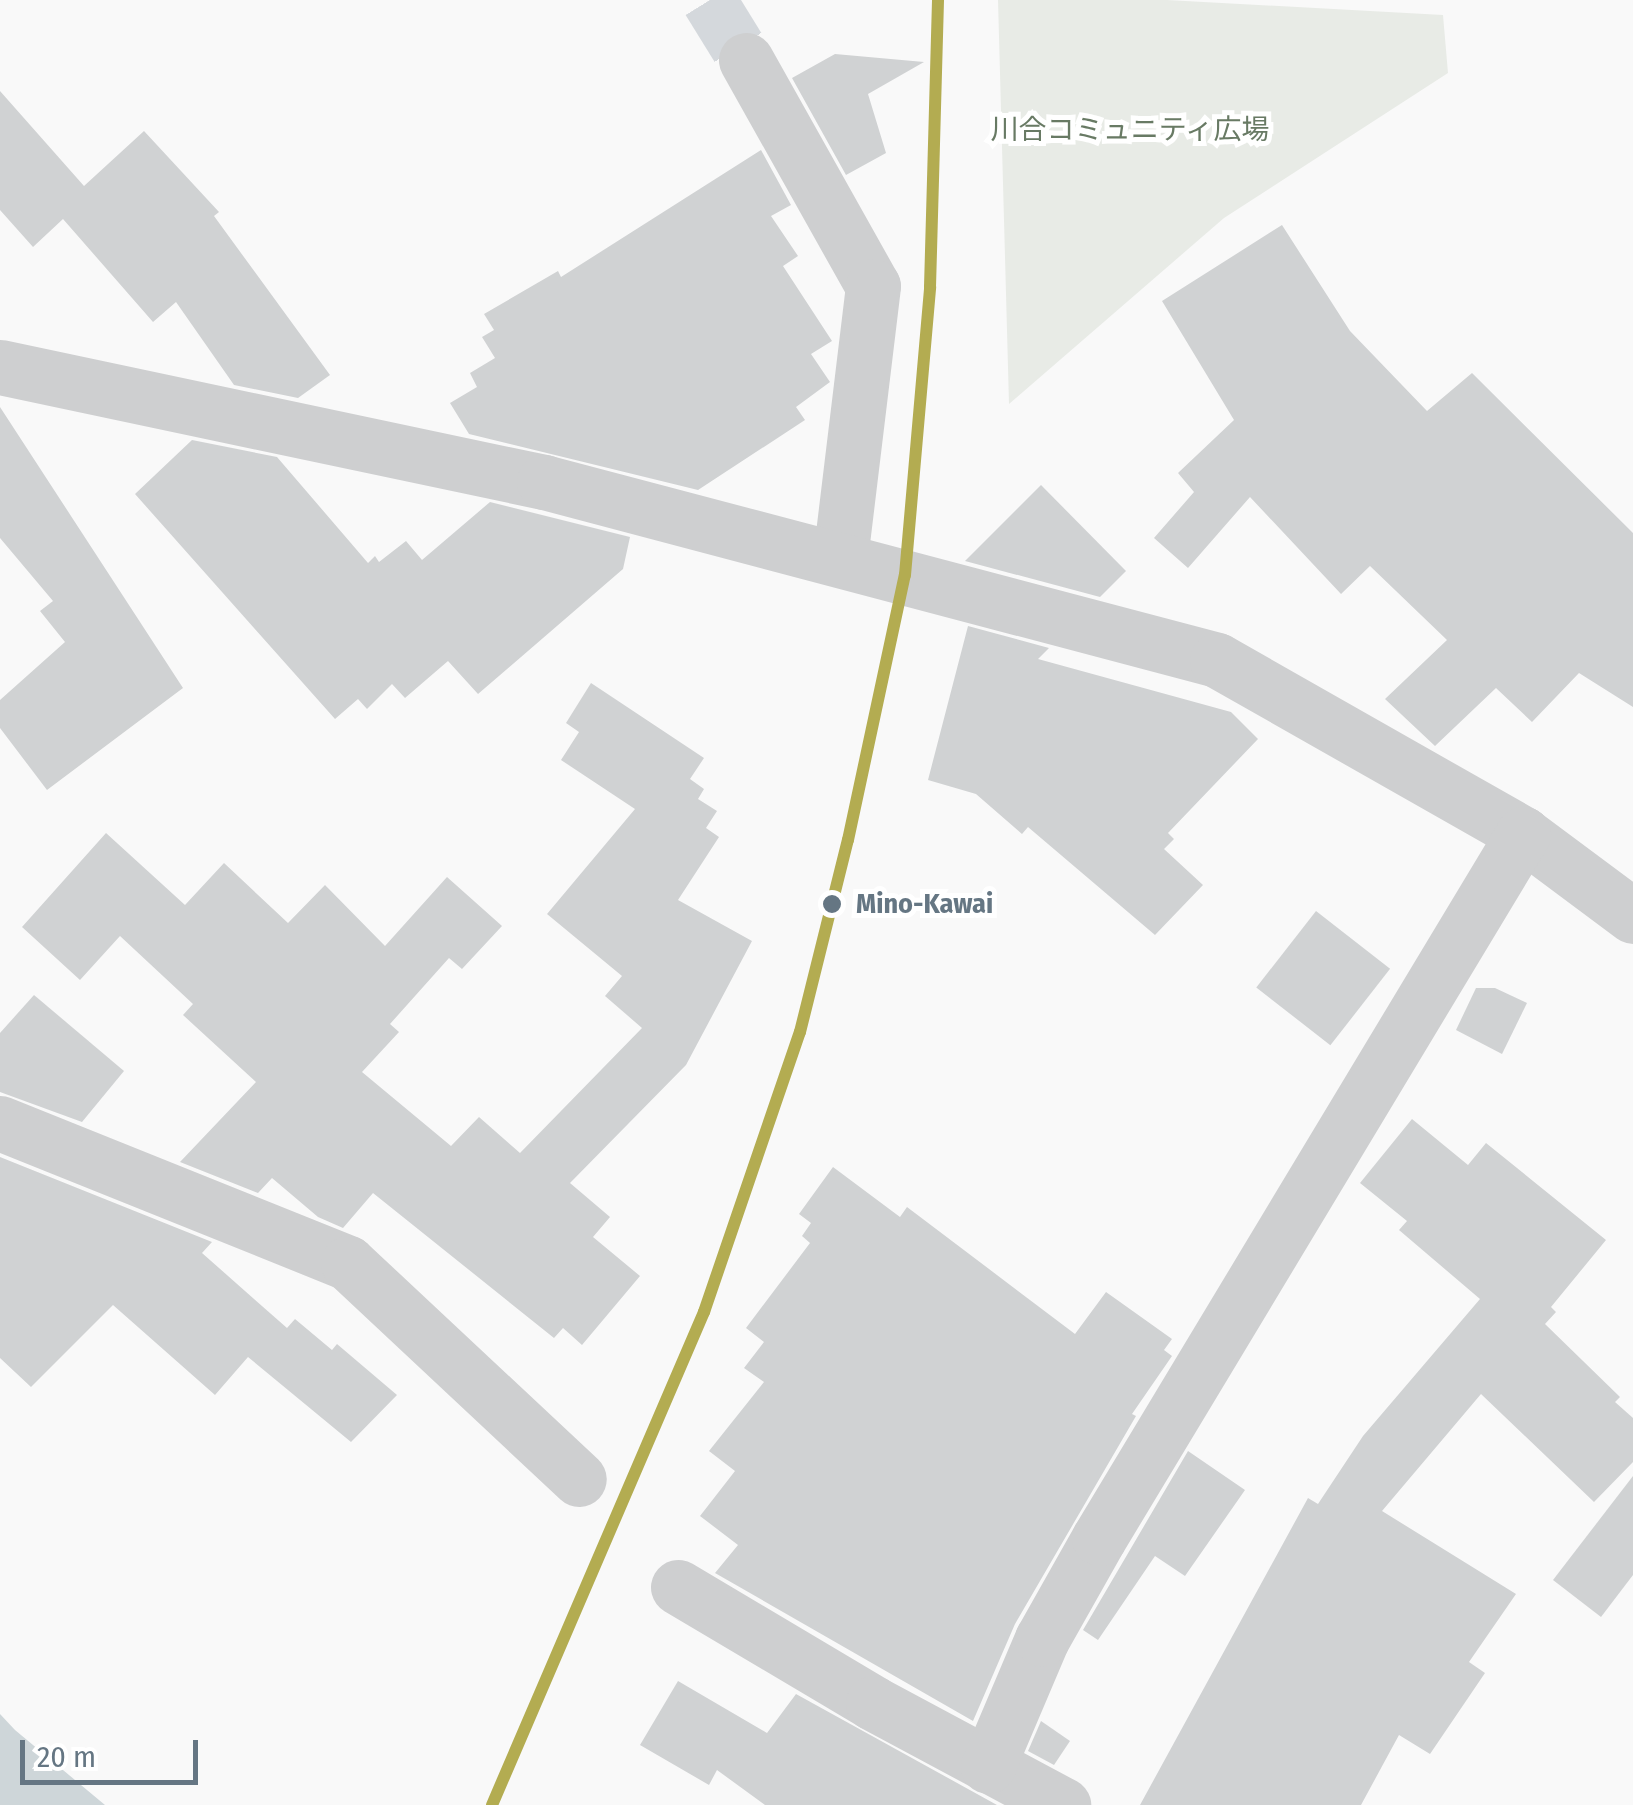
<!DOCTYPE html>
<meta charset="utf-8">
<style>
body{margin:0}
#map{position:relative;width:1633px;height:1805px;overflow:hidden;background:#f9f9f9;font-family:"Fira Sans Condensed","Noto Sans JP",sans-serif}
div>[style]{position:absolute}
.green>*{inset:0;background:#e8ebe6}
.water>*{inset:0;background:#ced6d9}
.building>*{inset:0;background:#d0d2d3;transform-origin:0 0}
.minor-tunnel>*{height:55px;margin-top:-27.5px;transform-origin:0;background:repeating-linear-gradient(90deg,#d4d8dc 0 55px,transparent 0 83px)}
.minor>*{height:55px;margin:-27.5px;padding:0 27.5px;transform-origin:27.5px;border-radius:27.5px;background:#cecfd0}
.rail-1>*{height:12px;margin:-6px;padding:0 6px;transform-origin:6px;border-radius:6px;background:#b3ac51}
.dots>*{width:28px;height:28px;translate:-50% -50%;box-sizing:border-box;border:5px solid #fff;border-radius:50%}
span{translate:-50% -50%;white-space:nowrap;text-align:center;line-height:1.15;-webkit-text-stroke:10px #fff;paint-order:stroke}
.park-label{font-size:28px;color:#687a64}
.stop-label{font-size:28px;color:#657683;font-weight:700}
.left{translate:0 -50%;text-align:left}
.scale{position:absolute;left:20px;top:1740px;width:178px;height:45px;box-sizing:border-box;border:5px solid #657683;border-top:0;padding-left:12px;font-size:30px;line-height:35px;white-space:nowrap;color:#657683;-webkit-text-stroke:8px #fff;paint-order:stroke}
</style>
<div id="map">
<div class="green">
<div style="clip-path:polygon(998px 0,1167px 0,1443px 15px,1448px 73px,1224px 218px,1009px 404px)"></div>
</div>
<div class="water">
<div style="clip-path:polygon(0 1714px,15px 1730px,105px 1805px,0 1805px)"></div>
</div>
<div class="building">
<div style="clip-path:polygon(835px 54px,924px 62px,868px 94px,886px 153px,846px 175px,792px 78px)"></div>
<div style="clip-path:polygon(0 91px,84px 186px,144px 131px,219px 212px,214px 216px,330px 375px,298px 398px,234px 385px,176px 302px,153px 322px,63px 219px,33px 247px,0 210px)"></div>
<div style="clip-path:polygon(761px 150px,791px 205px,771px 216px,798px 256px,783px 266px,832px 341px,811px 354px,830px 382px,796px 407px,805px 420px,698px 490px,469px 434px,450px 403px,477px 387px,470px 373px,495px 358px,482px 337px,494px 330px,484px 314px,558px 271px,561px 277px)"></div>
<div style="clip-path:polygon(1282px 225px,1350px 331px,1427px 411px,1472px 373px,1633px 533px,1633px 707px,1579px 673px,1532px 722px,1496px 688px,1435px 746px,1385px 699px,1447px 640px,1370px 566px,1341px 594px,1250px 497px,1188px 568px,1154px 538px,1194px 492px,1178px 473px,1234px 420px,1162px 301px)"></div>
<div style="clip-path:polygon(0 407px,183px 688px,47px 790px,0 728px,0 700px,65px 642px,40px 611px,53px 601px,0 538px)"></div>
<div style="clip-path:polygon(192px 440px,277px 457px,368px 563px,375px 556px,379px 562px,406px 541px,422px 560px,490px 502px,630px 537px,623px 569px,478px 694px,448px 661px,405px 698px,392px 684px,367px 709px,358px 699px,335px 719px,135px 494px)"></div>
<div style="clip-path:polygon(1041px 485px,1126px 571px,1100px 597px,965px 561px)"></div>
<div style="clip-path:polygon(968px 626px,1049px 648px,1038px 659px,1231px 712px,1258px 739px,1168px 833px,1174px 839px,1164px 849px,1203px 885px,1155px 935px,1028px 827px,1022px 834px,976px 794px,928px 780px)"></div>
<div style="clip-path:polygon(591px 683px,704px 758px,690px 779px,704px 789px,698px 799px,717px 811px,706px 828px,719px 837px,678px 900px,752px 941px,686px 1065px,570px 1183px,610px 1217px,593px 1237px,640px 1276px,582px 1345px,563px 1328px,554px 1338px,373px 1193px,343px 1228px,318px 1217px,272px 1178px,258px 1193px,180px 1162px,256px 1082px,183px 1015px,193px 1004px,120px 936px,80px 980px,22px 927px,106px 833px,185px 905px,224px 863px,288px 923px,325px 885px,385px 946px,447px 877px,502px 926px,462px 969px,449px 958px,390px 1024px,399px 1032px,362px 1072px,451px 1146px,479px 1117px,520px 1153px,642px 1028px,605px 996px,622px 976px,547px 914px,635px 809px,561px 760px,579px 732px,566px 723px)"></div>
<div style="left:1316px;top:911px;width:94px;height:97px;rotate:38deg"></div>
<div style="clip-path:polygon(1476px 988px,1495px 988px,1527px 1003px,1502px 1054px,1456px 1030px)"></div>
<div style="clip-path:polygon(34px 995px,124px 1071px,82px 1122px,0 1092px,0 1033px)"></div>
<div style="clip-path:polygon(1412px 1119px,1468px 1165px,1486px 1143px,1606px 1240px,1551px 1307px,1556px 1312px,1545px 1324px,1620px 1397px,1615px 1402px,1633px 1418px,1633px 1462px,1594px 1502px,1481px 1394px,1382px 1511px,1516px 1594px,1469px 1662px,1485px 1673px,1430px 1754px,1399px 1735px,1361px 1805px,1140px 1805px,1308px 1498px,1318px 1504px,1363px 1436px,1480px 1299px,1399px 1230px,1407px 1221px,1360px 1183px)"></div>
<div style="clip-path:polygon(0 1157px,212px 1242px,202px 1253px,287px 1328px,295px 1319px,332px 1350px,337px 1344px,397px 1395px,351px 1442px,248px 1357px,215px 1395px,113px 1305px,31px 1387px,0 1358px)"></div>
<div style="clip-path:polygon(833px 1167px,900px 1217px,907px 1207px,1075px 1334px,1106px 1292px,1172px 1339px,1164px 1350px,1172px 1356px,1132px 1414px,1136px 1416px,1015px 1624px,973px 1721px,715px 1573px,738px 1545px,700px 1516px,735px 1471px,709px 1451px,764px 1382px,744px 1368px,764px 1342px,746px 1328px,810px 1243px,802px 1236px,811px 1223px,799px 1214px)"></div>
<div style="clip-path:polygon(1188px 1451px,1245px 1490px,1185px 1576px,1155px 1556px,1098px 1640px,1083px 1630px)"></div>
<div style="clip-path:polygon(1633px 1476px,1633px 1575px,1601px 1617px,1553px 1580px)"></div>
<div style="clip-path:polygon(678px 1681px,767px 1733px,796px 1694px,997px 1805px,765px 1805px,717px 1770px,709px 1785px,640px 1745px)"></div>
<div style="clip-path:polygon(1041px 1721px,1070px 1741px,1054px 1765px,1028px 1751px)"></div>
</div>
<div class="minor-tunnel">
<div style="left:709px;top:0;width:70px;rotate:58.3deg"></div>
</div>
<div class="minor">
<div style="left:746px;top:60px;width:259px;rotate:60.7deg"></div>
<div style="left:873px;top:286px;width:274px;rotate:96.9deg"></div>
<div style="left:0;top:367px;width:556px;rotate:11.94deg"></div>
<div style="left:544px;top:482px;width:696px;rotate:14.81deg"></div>
<div style="left:1217px;top:660px;width:352px;rotate:29.6deg"></div>
<div style="left:1523px;top:834px;width:137px;rotate:36.7deg"></div>
<div style="left:0;top:1123px;width:375px;rotate:21.9deg"></div>
<div style="left:348px;top:1263px;width:316px;rotate:43.1deg"></div>
<div style="left:678px;top:1587px;width:227px;rotate:30.7deg"></div>
<div style="left:873px;top:1703px;width:216px;rotate:28.2deg"></div>
<div style="left:988px;top:1766px;width:138px;rotate:-67deg"></div>
<div style="left:1042px;top:1639px;width:116px;rotate:-60.6deg"></div>
<div style="left:1099px;top:1538px;width:822px;rotate:-58.94deg"></div>
</div>
<div class="rail-1">
<div style="left:492px;top:1805px;width:537px;rotate:-66.73deg"></div>
<div style="left:704px;top:1312px;width:296px;rotate:-71.1deg"></div>
<div style="left:800px;top:1032px;width:198px;rotate:-76deg"></div>
<div style="left:848px;top:840px;width:271px;rotate:-77.9deg"></div>
<div style="left:905px;top:575px;width:289px;rotate:-85deg"></div>
<div style="left:930px;top:287px;width:287px;rotate:-88.4deg"></div>
</div>
<div class="dots">
<div style="left:832px;top:904px;background:#657683"></div>
</div>
<div class="park-label">
<span style="left:1130px;top:130px">川合コミュニティ広場</span>
</div>
<div class="stop-label">
<span class="left" style="left:856px;top:904px">Mino-Kawai</span>
</div>
<div class="scale">20 m</div>
</div>
